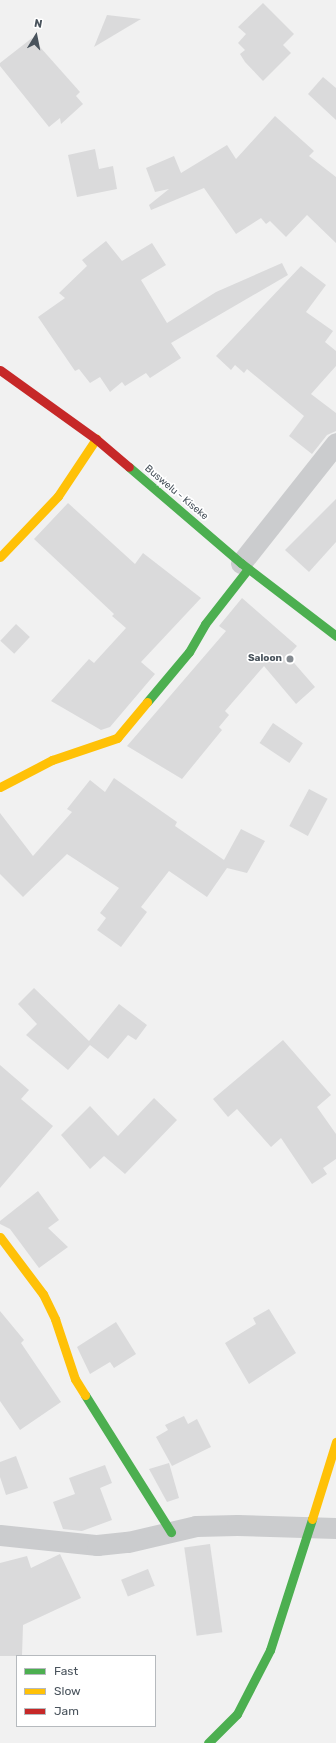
<!DOCTYPE html>
<style>
body{margin:0}
#map{position:relative;width:336px;height:1743px;overflow:hidden;background:#f1f1f1;font-family:Rubik,sans-serif}
div>[style]{position:absolute}
.building>*{inset:0;background:#dadadb;transform-origin:0 0}
.street>*{height:21px;margin:-10.5px;padding:0 10.5px;transform-origin:10.5px;border-radius:10.5px;background:#cbccce}
.fast>*{height:9px;margin:-4.5px;padding:0 4.5px;transform-origin:4.5px;border-radius:4.5px;background:#4caf50}
.slow>*{height:9px;margin:-4.5px;padding:0 4.5px;transform-origin:4.5px;border-radius:4.5px;background:#ffc107}
.jam>*{height:9px;margin:-4.5px;padding:0 4.5px;transform-origin:4.5px;border-radius:4.5px;background:#c62828}
.dots>*{width:11px;height:11px;translate:-50% -50%;box-sizing:border-box;border:2px solid #fff;border-radius:50%}
span{translate:-50% -50%;white-space:nowrap;text-align:center;line-height:1.15;-webkit-text-stroke:3.5px #fff;paint-order:stroke}
.street-label{font-size:10px;color:#49535c}
.poi-label{font-size:10px;color:#49535c;font-weight:700}
.right{translate:-100% -50%;text-align:right}
.legend{position:absolute;left:16px;top:1655px;width:140px;height:72px;box-sizing:border-box;background:#fff;border:1px solid #b6babe;margin:0;padding:5px 7px;list-style:none;font-size:12px;color:#49535c}
.legend li{display:flex;align-items:center;gap:8px;height:20px}
.legend b{width:20px;border:1px solid #b6babe}
.north{position:absolute;left:16px;top:16px;width:40px;height:40px;-webkit-text-stroke:3px #fff;paint-order:stroke;rotate:10deg;font-size:11px;font-weight:700;line-height:16px;text-align:center;color:#49535c}
.north::after{content:'';display:block;margin:auto;width:14px;height:18px;background:#49535c;clip-path:polygon(50% 0,100% 100%,50% 72%,0 100%)}
</style>
<div id="map">
<div class="building">
<div style="clip-path:polygon(263px 3px,294px 34px,283px 45px,291px 53px,263px 81px,245px 62px,240px 54px,245px 50px,238px 43px,246px 34px,238px 27px)"></div>
<div style="clip-path:polygon(107px 15px,141px 19px,94px 47px)"></div>
<div style="clip-path:polygon(32px 38px,80px 92px,76px 96px,83px 104px,61px 124px,60px 118px,49px 127px,0 66px,0 63px)"></div>
<div style="clip-path:polygon(323px 77px,336px 88px,336px 120px,308px 94px)"></div>
<div style="clip-path:polygon(275px 116px,314px 151px,309px 156px,336px 177px,336px 243px,307px 215px,286px 237px,270px 221px,266px 224px,261px 218px,236px 234px,204px 188px,151px 210px,149px 205px,169px 189px,155px 192px,146px 168px,174px 156px,181px 173px,227px 145px,236px 159px)"></div>
<div style="clip-path:polygon(95px 149px,99px 169px,113px 166px,117px 189px,77px 197px,68px 155px)"></div>
<div style="clip-path:polygon(106px 241px,122px 261px,152px 243px,166px 265px,141px 280px,167px 323px,216px 292px,282px 263px,288px 275px,171px 343px,181px 358px,150px 378px,146px 373px,125px 386px,122px 382px,110px 392px,100px 377px,90px 383px,79px 369px,75px 371px,38px 317px,65px 298px,59px 293px,87px 266px,82px 260px)"></div>
<div style="clip-path:polygon(301px 266px,326px 285px,306px 312px,333px 331px,325px 342px,336px 351px,336px 366px,311px 394px,336px 413px,336px 431px,327px 435px,312px 454px,289px 436px,304px 416px,247px 369px,244px 373px,235px 365px,231px 370px,216px 356px)"></div>
<div style="clip-path:polygon(336px 499px,336px 542px,309px 572px,285px 550px)"></div>
<div style="clip-path:polygon(68px 503px,135px 564px,143px 553px,201px 598px,141px 662px,155px 674px,110px 727px,101px 730px,51px 701px,89px 659px,94px 663px,126px 628px,112px 616px,114px 614px,34px 539px)"></div>
<div style="clip-path:polygon(242px 598px,297px 646px,288px 656px,315px 687px,296px 704px,264px 666px,225px 711px,229px 715px,219px 727px,222px 730px,182px 779px,127px 746px,226px 631px,219px 626px)"></div>
<div style="left:16px;top:624px;width:19px;height:23px;rotate:43deg"></div>
<div style="left:273px;top:723px;width:36px;height:24px;rotate:34deg"></div>
<div style="clip-path:polygon(114px 778px,177px 822px,175px 826px,224px 860px,241px 829px,265px 841px,247px 873px,227px 868px,207px 897px,169px 871px,141px 907px,147px 912px,121px 947px,97px 930px,106px 918px,100px 913px,119px 888px,67px 854px,23px 897px,0 874px,0 813px,33px 856px,72px 812px,67px 809px,90px 780px,105px 792px)"></div>
<div style="left:309px;top:789px;width:21px;height:42px;rotate:28deg"></div>
<div style="clip-path:polygon(34px 988px,89px 1041px,119px 1004px,147px 1025px,136px 1040px,128px 1035px,108px 1059px,90px 1045px,68px 1070px,26px 1035px,37px 1024px,18px 1004px)"></div>
<div style="clip-path:polygon(283px 1040px,331px 1095px,317px 1107px,336px 1134px,336px 1159px,323px 1168px,327px 1174px,312px 1184px,281px 1138px,271px 1147px,237px 1109px,228px 1117px,213px 1099px)"></div>
<div style="clip-path:polygon(0 1065px,29px 1090px,21px 1099px,53px 1126px,0 1188px)"></div>
<div style="clip-path:polygon(154px 1098px,177px 1120px,125px 1174px,104px 1156px,90px 1169px,61px 1135px,90px 1106px,118px 1136px)"></div>
<div style="clip-path:polygon(38px 1191px,59px 1220px,48px 1228px,68px 1247px,39px 1268px,10px 1229px,0 1224px,0 1221px)"></div>
<div style="clip-path:polygon(269px 1309px,296px 1353px,249px 1384px,225px 1343px,256px 1324px,253px 1318px)"></div>
<div style="clip-path:polygon(0 1311px,24px 1340px,21px 1343px,61px 1402px,20px 1430px,0 1401px)"></div>
<div style="clip-path:polygon(116px 1322px,136px 1354px,114px 1368px,110px 1362px,90px 1374px,77px 1347px)"></div>
<div style="clip-path:polygon(184px 1416px,188px 1424px,197px 1419px,211px 1447px,172px 1466px,156px 1437px,168px 1430px,165px 1425px)"></div>
<div style="clip-path:polygon(16px 1456px,28px 1488px,6px 1495px,0 1477px,0 1462px)"></div>
<div style="clip-path:polygon(169px 1463px,179px 1498px,167px 1502px,149px 1469px)"></div>
<div style="clip-path:polygon(105px 1465px,112px 1483px,100px 1488px,112px 1520px,82px 1531px,63px 1529px,53px 1502px,75px 1494px,69px 1478px)"></div>
<div style="left:210px;top:1544px;width:89px;height:26px;rotate:82deg"></div>
<div style="clip-path:polygon(60px 1554px,81px 1598px,23px 1625px,22px 1656px,0 1656px,0 1563px,27px 1556px,31px 1568px)"></div>
<div style="left:148px;top:1569px;width:18px;height:29px;rotate:68deg"></div>
</div>
<div class="street">
<div style="left:241px;top:563px;width:153px;rotate:-51.6deg"></div>
<div style="left:0;top:1535px;width:98px;rotate:5.9deg"></div>
<div style="left:97px;top:1545px;width:31px;rotate:-6deg"></div>
<div style="left:128px;top:1542px;width:70px;rotate:-13.2deg"></div>
<div style="left:196px;top:1526px;width:41px;rotate:-1.4deg"></div>
<div style="left:237px;top:1525px;width:99px;rotate:1.7deg"></div>
</div>
<div class="fast">
<div style="left:129px;top:467px;width:148px;rotate:40.6deg"></div>
<div style="left:241px;top:563px;width:120px;rotate:37.5deg"></div>
<div style="left:147px;top:702px;width:65px;rotate:-50deg"></div>
<div style="left:189px;top:652px;width:32px;rotate:-60deg"></div>
<div style="left:205px;top:624px;width:70px;rotate:-52deg"></div>
<div style="left:85px;top:1395px;width:162px;rotate:57.9deg"></div>
<div style="left:208px;top:1743px;width:41px;rotate:-45deg"></div>
<div style="left:237px;top:1714px;width:72px;rotate:-62.7deg"></div>
<div style="left:270px;top:1650px;width:138px;rotate:-72.2deg"></div>
</div>
<div class="slow">
<div style="left:0;top:557px;width:84px;rotate:-46.4deg"></div>
<div style="left:58px;top:496px;width:69px;rotate:-56.3deg"></div>
<div style="left:0;top:787px;width:59px;rotate:-27.4deg"></div>
<div style="left:52px;top:760px;width:69px;rotate:-18.7deg"></div>
<div style="left:117px;top:738px;width:47px;rotate:-50.2deg"></div>
<div style="left:0;top:1237px;width:71px;rotate:53deg"></div>
<div style="left:43px;top:1294px;width:28px;rotate:64deg"></div>
<div style="left:55px;top:1319px;width:63px;rotate:71.6deg"></div>
<div style="left:75px;top:1379px;width:19px;rotate:58deg"></div>
<div style="left:312px;top:1519px;width:81px;rotate:-72.7deg"></div>
</div>
<div class="jam">
<div style="left:0;top:370px;width:118px;rotate:35.7deg"></div>
<div style="left:96px;top:439px;width:43px;rotate:40.3deg"></div>
</div>
<div class="dots">
<div style="left:290px;top:659px;background:#848a90"></div>
</div>
<div class="street-label">
<span style="left:176px;top:493px;rotate:40deg">Buswelu - Kiseke</span>
</div>
<div class="poi-label">
<span class="right" style="left:282px;top:659px">Saloon</span>
</div>
<ul class="legend">
<li><b style="height:5px;background:#4caf50"></b>Fast</li>
<li><b style="height:5px;background:#ffc107"></b>Slow</li>
<li><b style="height:5px;background:#c62828"></b>Jam</li>
</ul>
<div class="north">N</div>
</div>
